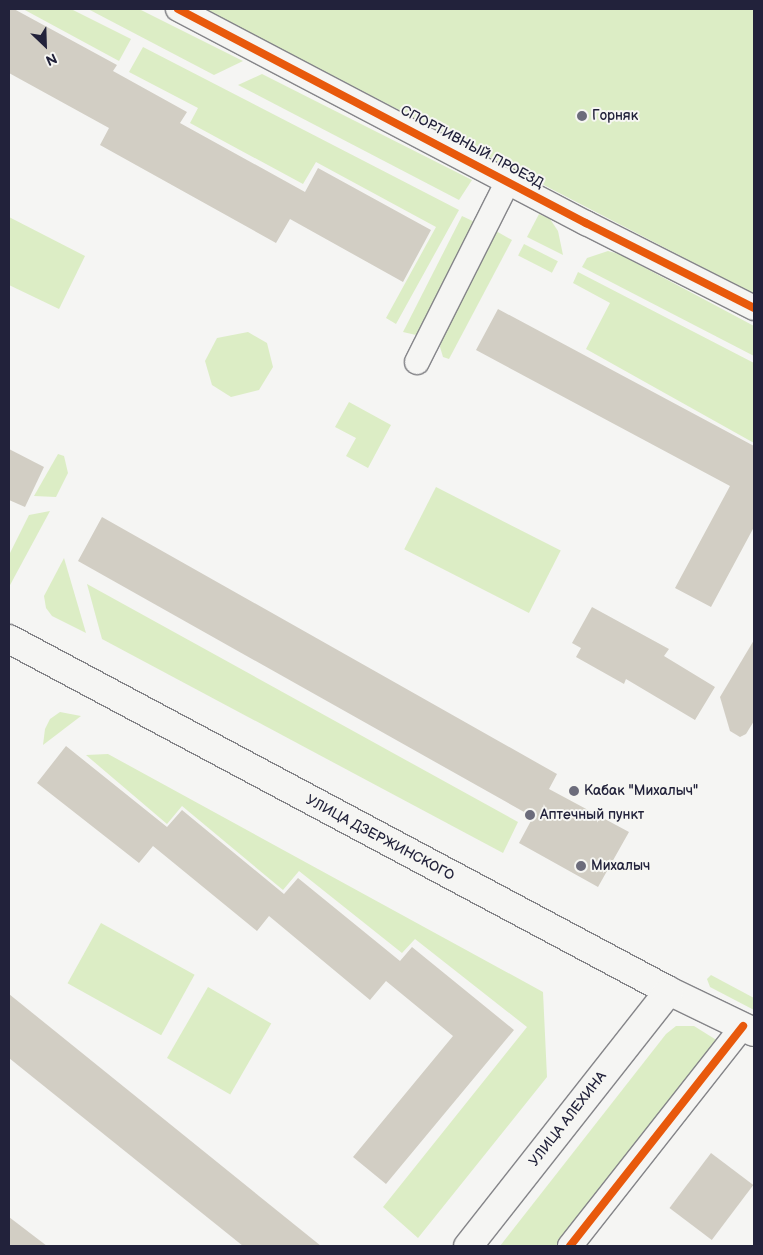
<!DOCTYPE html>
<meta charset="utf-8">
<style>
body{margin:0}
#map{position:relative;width:763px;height:1255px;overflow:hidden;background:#f5f5f3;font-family:"Balsamiq Sans",sans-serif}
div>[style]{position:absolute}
.green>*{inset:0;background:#dcedc5;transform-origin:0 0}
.building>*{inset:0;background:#d2cec4;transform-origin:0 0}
.roads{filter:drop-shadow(1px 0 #858589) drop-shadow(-1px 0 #858589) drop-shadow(0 1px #858589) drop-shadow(0 -1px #858589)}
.minor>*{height:24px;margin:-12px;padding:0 12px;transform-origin:12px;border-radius:12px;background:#f5f5f3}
.tertiary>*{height:28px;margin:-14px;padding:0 14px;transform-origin:14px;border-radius:14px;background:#f5f5f3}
.secondary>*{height:28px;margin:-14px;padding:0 14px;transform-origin:14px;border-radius:14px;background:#f5f5f3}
.cycleway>*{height:8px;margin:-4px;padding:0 4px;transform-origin:4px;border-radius:4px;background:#e8590c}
.dots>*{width:14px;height:14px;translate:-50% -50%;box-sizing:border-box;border:2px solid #f6f6f2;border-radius:50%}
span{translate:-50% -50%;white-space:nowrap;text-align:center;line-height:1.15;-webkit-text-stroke:4px #f6f6f2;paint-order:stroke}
.poi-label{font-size:14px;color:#22223b}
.left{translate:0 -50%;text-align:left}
.street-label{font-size:14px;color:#22223b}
.frame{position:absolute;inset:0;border:10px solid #22223b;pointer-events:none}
.north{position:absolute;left:20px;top:20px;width:50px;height:50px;-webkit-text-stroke:4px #f6f6f2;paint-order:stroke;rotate:156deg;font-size:14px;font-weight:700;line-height:20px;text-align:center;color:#22223b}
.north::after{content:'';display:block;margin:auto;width:18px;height:22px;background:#22223b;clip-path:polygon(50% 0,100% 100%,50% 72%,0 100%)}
</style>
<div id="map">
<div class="green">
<div style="clip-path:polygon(23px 9px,71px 9px,131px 39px,119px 61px)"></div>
<div style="clip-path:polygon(88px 9px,139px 9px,243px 61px,214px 75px)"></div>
<div style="clip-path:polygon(194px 9px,754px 9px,754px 294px,291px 54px,257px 41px)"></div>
<div style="clip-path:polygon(143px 47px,459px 210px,396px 324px,386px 318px,436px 227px,316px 162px,303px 184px,190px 123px,198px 108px,129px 72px)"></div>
<div style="clip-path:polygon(262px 74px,472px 180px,459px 200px,238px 85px)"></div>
<div style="clip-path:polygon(539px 214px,550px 219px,558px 231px,563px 255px,527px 237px)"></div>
<div style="clip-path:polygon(462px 216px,479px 224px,428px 327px,416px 335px,403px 332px)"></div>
<div style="clip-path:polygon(9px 217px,85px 256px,59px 309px,9px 285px)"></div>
<div style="clip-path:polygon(496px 231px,512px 240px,449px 359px,443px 357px,440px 347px,442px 336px)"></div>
<div style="left:524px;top:244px;width:38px;height:13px;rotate:27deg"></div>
<div style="clip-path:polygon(608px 251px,619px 254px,754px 326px,754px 356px,582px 267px,587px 258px)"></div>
<div style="clip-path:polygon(578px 272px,754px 363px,754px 443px,586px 349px,610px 303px,573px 283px)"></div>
<div style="clip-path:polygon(248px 332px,267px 343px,273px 367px,259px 390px,231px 397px,212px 385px,205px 361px,217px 338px)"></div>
<div style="clip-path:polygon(349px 402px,391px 425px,368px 468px,346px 456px,356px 438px,335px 427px)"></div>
<div style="clip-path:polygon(58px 454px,64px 456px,68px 473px,56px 497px,34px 496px)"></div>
<div style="left:436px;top:487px;width:140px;height:70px;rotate:27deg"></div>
<div style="clip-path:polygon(50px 511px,9px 587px,9px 555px,29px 515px)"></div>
<div style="clip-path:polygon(64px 558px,86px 633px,52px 616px,46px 608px,44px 596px)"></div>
<div style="clip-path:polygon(87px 584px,518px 822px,503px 853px,102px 639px)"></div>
<div style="clip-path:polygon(60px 712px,81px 716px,43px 745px,45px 729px,50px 719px)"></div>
<div style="clip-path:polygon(108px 754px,543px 992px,547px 1077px,418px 1238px,383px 1207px,527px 1027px,415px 939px,402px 953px,299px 871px,283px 890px,182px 806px,167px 824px,86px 755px)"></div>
<div style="left:101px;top:923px;width:107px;height:69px;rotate:29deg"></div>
<div style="clip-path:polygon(711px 975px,754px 998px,754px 1010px,710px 987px,707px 979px)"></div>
<div style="left:208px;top:987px;width:73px;height:82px;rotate:30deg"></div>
<div style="clip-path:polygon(676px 1026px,694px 1026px,718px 1041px,558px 1246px,500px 1246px,666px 1034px)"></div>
</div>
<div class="building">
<div style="clip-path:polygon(9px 9px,14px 9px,117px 65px,113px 71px,187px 112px,180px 123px,305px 192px,318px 168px,431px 230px,403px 282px,290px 219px,276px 243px,100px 145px,109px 128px,9px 73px)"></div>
<div style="clip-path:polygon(498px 309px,754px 446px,754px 527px,711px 607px,675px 588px,730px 486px,476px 350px)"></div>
<div style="clip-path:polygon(9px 449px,44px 467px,25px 507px,9px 500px)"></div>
<div style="clip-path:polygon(102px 517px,557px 774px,549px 789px,629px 832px,598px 887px,519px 843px,533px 817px,78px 561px)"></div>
<div style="clip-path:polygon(592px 607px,669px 649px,664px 656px,715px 687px,695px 720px,626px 679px,624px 684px,576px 657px,581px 648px,572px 643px)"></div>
<div style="clip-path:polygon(754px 640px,754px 721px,746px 734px,740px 737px,730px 731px,720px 697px)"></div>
<div style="clip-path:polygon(66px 746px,167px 827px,182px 810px,284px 894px,298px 878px,400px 961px,412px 947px,514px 1030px,386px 1184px,353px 1157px,453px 1036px,386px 981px,370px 1000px,269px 916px,257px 931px,153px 846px,139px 863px,37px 783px)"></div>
<div style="clip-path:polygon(9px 994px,321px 1246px,243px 1246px,9px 1058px)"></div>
<div style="left:711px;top:1153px;width:53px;height:69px;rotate:37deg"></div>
<div style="clip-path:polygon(9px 1217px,47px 1246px,9px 1246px)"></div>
</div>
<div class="roads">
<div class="minor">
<div style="left:178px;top:9px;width:461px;rotate:27.7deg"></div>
<div style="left:586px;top:223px;width:188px;rotate:26.8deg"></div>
<div style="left:417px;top:362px;width:203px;rotate:-63.3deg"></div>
<div style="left:570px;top:1246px;width:280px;rotate:-51.8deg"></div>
</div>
<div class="tertiary">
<div style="left:669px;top:991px;width:94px;rotate:25.8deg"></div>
</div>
<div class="secondary">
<div style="left:9px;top:639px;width:748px;rotate:28.07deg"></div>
<div style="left:669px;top:991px;width:325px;rotate:128.2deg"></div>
</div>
</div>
<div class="cycleway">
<div style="left:178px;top:9px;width:461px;rotate:27.7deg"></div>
<div style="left:586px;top:223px;width:188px;rotate:26.8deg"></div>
<div style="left:570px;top:1246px;width:280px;rotate:-51.8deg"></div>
</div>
<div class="dots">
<div style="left:582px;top:116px;background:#6c6c7b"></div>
<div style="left:574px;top:791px;background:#6c6c7b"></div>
<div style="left:530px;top:815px;background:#6c6c7b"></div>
<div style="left:581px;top:866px;background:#6c6c7b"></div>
</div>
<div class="poi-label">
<span class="left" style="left:592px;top:116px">Горняк</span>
<span class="left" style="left:584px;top:791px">Кабак "Михалыч"</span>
<span class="left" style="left:540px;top:815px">Аптечный пункт</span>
<span class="left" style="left:591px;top:866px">Михалыч</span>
</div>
<div class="street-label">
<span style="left:472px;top:147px;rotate:28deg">СПОРТИВНЫЙ ПРОЕЗД</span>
<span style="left:380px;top:838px;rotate:28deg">УЛИЦА ДЗЕРЖИНСКОГО</span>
<span style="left:568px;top:1119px;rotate:-52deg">УЛИЦА АЛЕХИНА</span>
</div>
<div class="frame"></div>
<div class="north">N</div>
</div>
